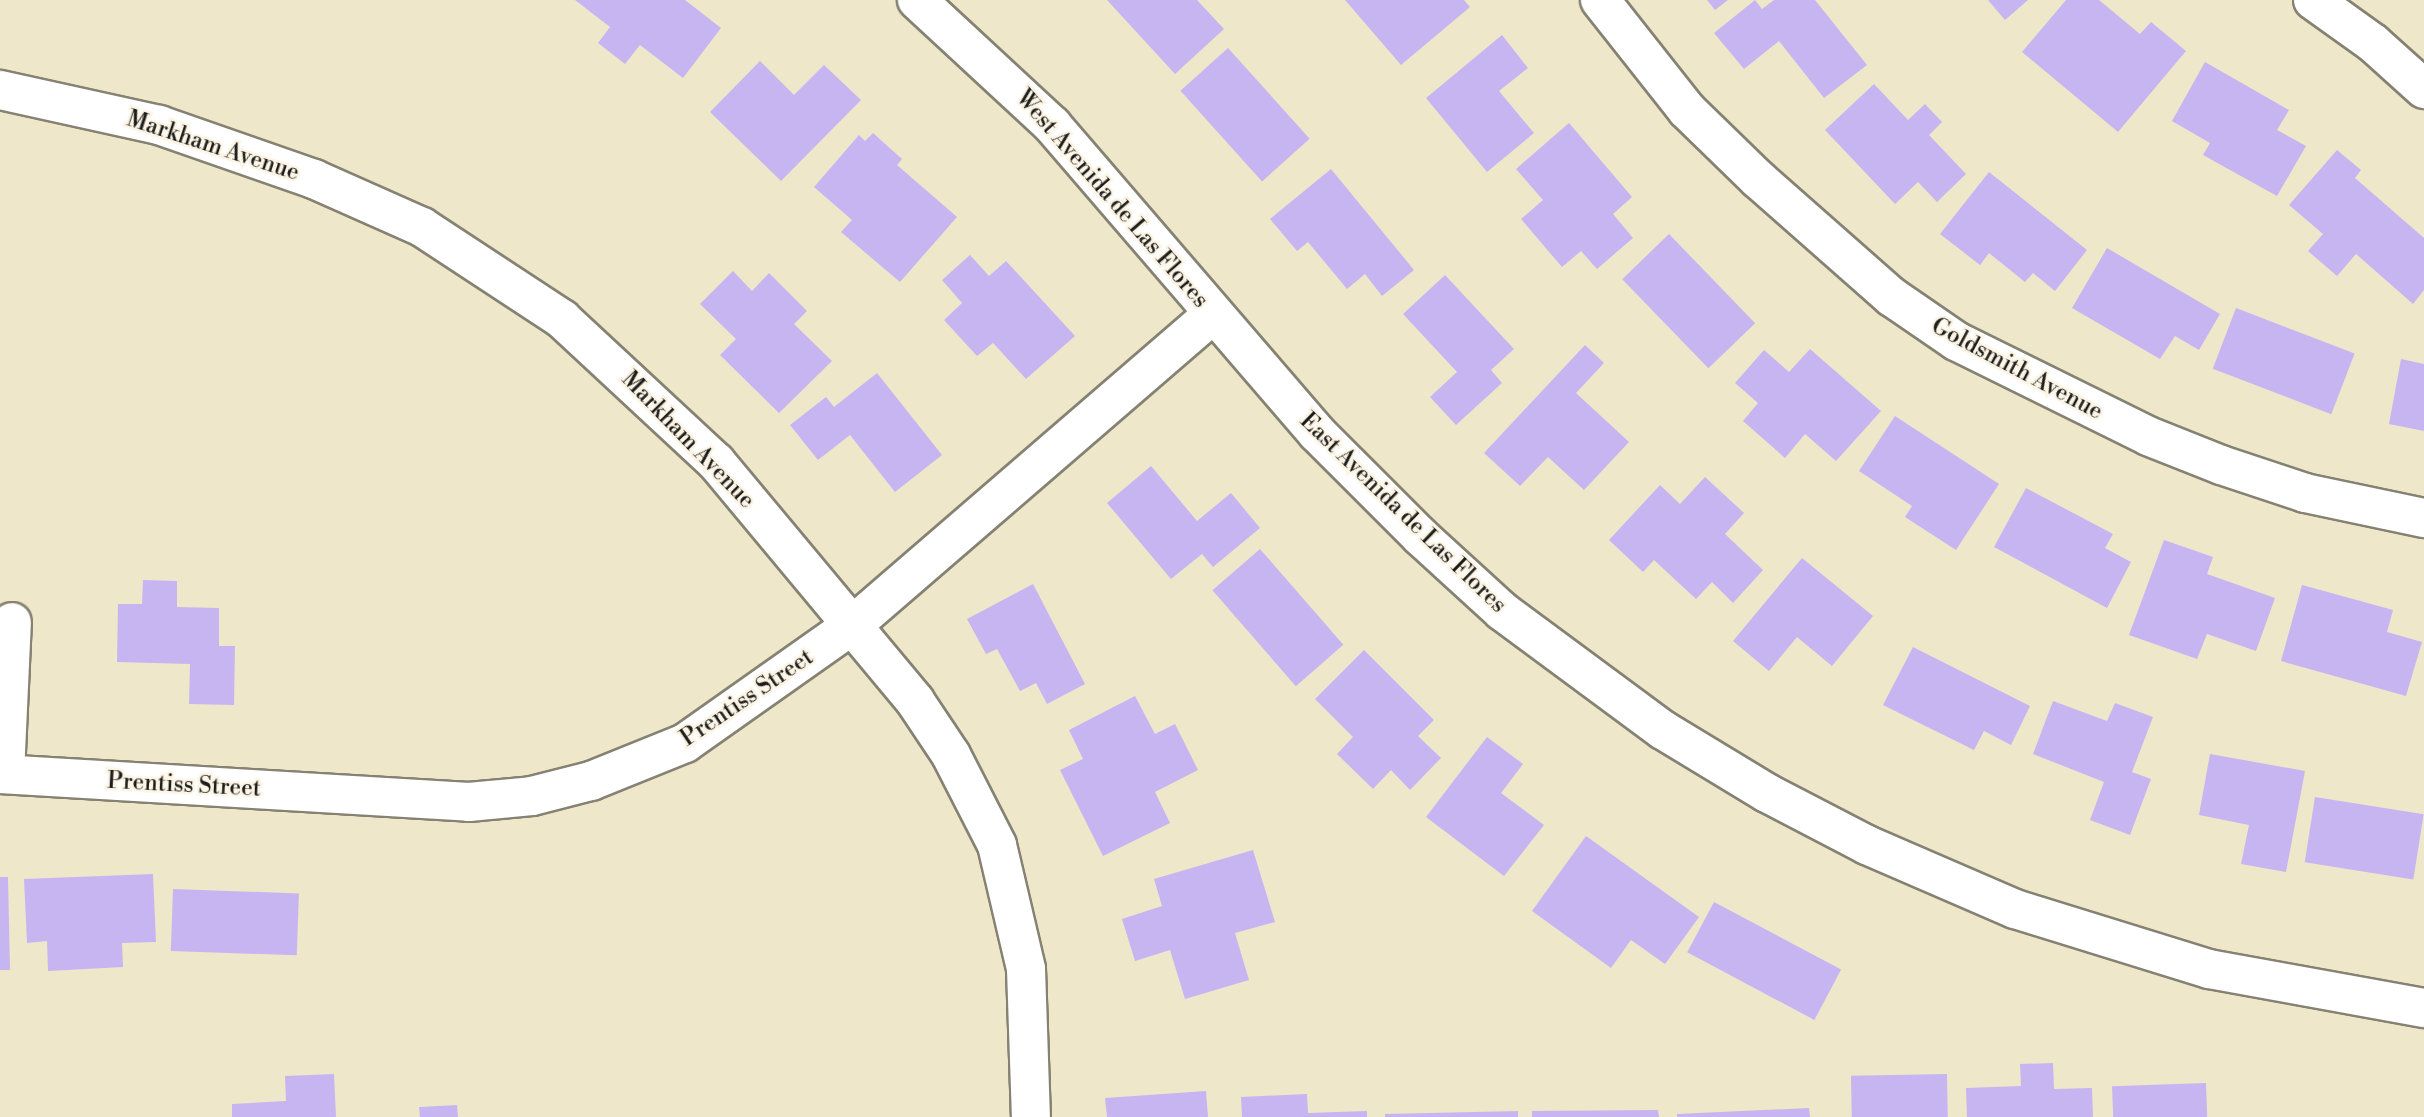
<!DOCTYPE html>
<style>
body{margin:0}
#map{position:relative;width:2424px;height:1117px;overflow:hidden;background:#eee7ca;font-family:"Libre Bodoni",serif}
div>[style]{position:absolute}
.building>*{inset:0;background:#c7b5f2;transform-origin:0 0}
.roads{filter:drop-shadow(2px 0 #858273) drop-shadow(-2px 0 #858273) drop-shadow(0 2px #858273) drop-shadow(0 -2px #858273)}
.street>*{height:38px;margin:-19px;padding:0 19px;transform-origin:19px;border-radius:19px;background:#fff}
.secondary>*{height:38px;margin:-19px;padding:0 19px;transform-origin:19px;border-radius:19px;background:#fff}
span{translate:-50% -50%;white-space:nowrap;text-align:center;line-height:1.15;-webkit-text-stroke:5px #fcf5e5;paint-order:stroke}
.street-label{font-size:23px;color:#1c1c1c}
</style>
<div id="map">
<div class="building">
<div style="clip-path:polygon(575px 0,685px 0,721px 28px,683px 78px,640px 45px,625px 64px,598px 43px,610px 27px)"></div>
<div style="clip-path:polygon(1107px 0,1197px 0,1224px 29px,1175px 74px)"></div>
<div style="clip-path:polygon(1345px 0,1464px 0,1470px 7px,1401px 65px)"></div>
<div style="clip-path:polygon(1707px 0,1728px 0,1715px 10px)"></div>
<div style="clip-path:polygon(1755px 0,1762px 9px,1774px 0,1815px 0,1867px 65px,1824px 98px,1779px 41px,1744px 69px,1714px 33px)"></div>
<div style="clip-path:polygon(1988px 0,2028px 0,2005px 20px)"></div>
<div style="clip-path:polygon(2066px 0,2099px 0,2140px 34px,2151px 22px,2186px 51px,2118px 132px,2022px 52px)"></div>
<div style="clip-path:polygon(1502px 35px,1528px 68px,1499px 91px,1534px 133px,1487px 172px,1426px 98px)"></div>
<div style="left:1228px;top:48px;width:122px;height:64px;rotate:48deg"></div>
<div style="clip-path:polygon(760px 61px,794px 95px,824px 65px,861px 100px,781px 181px,710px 112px)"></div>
<div style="clip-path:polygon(2205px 62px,2289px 110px,2277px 130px,2306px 146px,2277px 196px,2203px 155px,2210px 143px,2172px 121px)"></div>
<div style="clip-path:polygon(1874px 84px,1908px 120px,1925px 104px,1942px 122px,1929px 135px,1966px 174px,1937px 202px,1918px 182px,1895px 204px,1825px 130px)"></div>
<div style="clip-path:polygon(1569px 123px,1632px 197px,1613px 214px,1633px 238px,1597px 269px,1581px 251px,1562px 267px,1521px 219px,1543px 200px,1516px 169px)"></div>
<div style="clip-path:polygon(873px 133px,902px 159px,897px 165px,957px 217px,900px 282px,841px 232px,852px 220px,814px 187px,859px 135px,865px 141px)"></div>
<div style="clip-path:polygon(2337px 150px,2361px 170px,2355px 178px,2424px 238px,2424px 290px,2413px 304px,2356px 254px,2337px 276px,2308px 251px,2323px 234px,2289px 205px)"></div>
<div style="clip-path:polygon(1331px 169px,1414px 270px,1382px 296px,1365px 274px,1347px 289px,1308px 242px,1297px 251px,1270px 219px)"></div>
<div style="clip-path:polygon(1989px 172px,2087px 250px,2055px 291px,2033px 273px,2025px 282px,1989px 253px,1980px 265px,1940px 234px)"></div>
<div style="left:1669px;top:234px;width:124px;height:65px;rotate:46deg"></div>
<div style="clip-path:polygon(2107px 248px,2220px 314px,2199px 350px,2175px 336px,2160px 359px,2072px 308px)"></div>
<div style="clip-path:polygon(970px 255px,989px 276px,1006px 261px,1075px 336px,1026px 379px,993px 343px,977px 356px,944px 320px,962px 303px,942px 280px)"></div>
<div style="clip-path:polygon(733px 271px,752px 291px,769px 273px,807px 311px,794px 324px,832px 361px,779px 413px,720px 355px,736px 339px,700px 304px)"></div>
<div style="clip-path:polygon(1445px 275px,1514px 349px,1491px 370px,1502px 383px,1456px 425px,1430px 397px,1457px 372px,1403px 314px)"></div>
<div style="left:2236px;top:308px;width:127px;height:65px;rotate:21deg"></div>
<div style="clip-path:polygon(1585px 345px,1604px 363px,1576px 393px,1629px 442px,1584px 490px,1548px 457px,1520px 486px,1484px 453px)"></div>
<div style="clip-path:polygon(1810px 349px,1881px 411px,1836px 461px,1805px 434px,1785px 458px,1743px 421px,1758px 403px,1735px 383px,1764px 350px,1789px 372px)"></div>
<div style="clip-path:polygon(2401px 359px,2424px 364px,2424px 431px,2389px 424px)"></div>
<div style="clip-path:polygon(877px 373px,942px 455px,895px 492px,850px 435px,818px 460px,790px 425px,826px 397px,834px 407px)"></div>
<div style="clip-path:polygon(1895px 416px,1999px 484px,1956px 550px,1905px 517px,1912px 506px,1859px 471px)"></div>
<div style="clip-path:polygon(1151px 466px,1197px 521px,1231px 493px,1260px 528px,1213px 567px,1202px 554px,1171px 579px,1107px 503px)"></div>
<div style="clip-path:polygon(1705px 477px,1744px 513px,1725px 534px,1763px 570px,1733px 603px,1712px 582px,1696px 599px,1654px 560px,1643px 572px,1609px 540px,1660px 485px,1680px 504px)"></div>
<div style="clip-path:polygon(2026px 488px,2113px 534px,2105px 548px,2131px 562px,2107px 608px,1994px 547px)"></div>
<div style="clip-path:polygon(2164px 540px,2213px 557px,2207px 574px,2275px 598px,2256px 651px,2207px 634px,2197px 659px,2129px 635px)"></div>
<div style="left:1260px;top:549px;width:127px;height:63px;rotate:49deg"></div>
<div style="clip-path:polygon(1802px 558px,1873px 616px,1832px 666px,1797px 637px,1769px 671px,1733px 641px)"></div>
<div style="clip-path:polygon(143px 580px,177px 581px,177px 607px,219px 608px,219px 646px,235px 646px,234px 705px,189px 704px,190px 664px,117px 662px,118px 604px,142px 604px)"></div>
<div style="clip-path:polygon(1033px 584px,1085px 684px,1047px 704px,1036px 683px,1020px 691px,997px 649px,986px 654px,967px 619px)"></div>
<div style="clip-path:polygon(2302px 585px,2393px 610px,2387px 632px,2422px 642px,2406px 696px,2281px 661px)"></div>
<div style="clip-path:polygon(1913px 647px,2030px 706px,2011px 745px,1984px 731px,1974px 750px,1883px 705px)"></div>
<div style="clip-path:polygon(1364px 650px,1434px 720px,1418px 736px,1441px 758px,1410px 790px,1391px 770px,1373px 789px,1337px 754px,1353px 737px,1315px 699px)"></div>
<div style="clip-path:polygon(1135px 696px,1155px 734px,1175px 724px,1198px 770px,1155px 792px,1170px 823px,1103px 856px,1060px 770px,1083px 759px,1069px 730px)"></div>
<div style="clip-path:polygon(2053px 701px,2107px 721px,2115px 703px,2153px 717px,2132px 772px,2151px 779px,2130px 835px,2090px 820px,2104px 782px,2033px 754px)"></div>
<div style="clip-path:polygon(1487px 737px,1523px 764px,1501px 793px,1544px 825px,1504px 876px,1426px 817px)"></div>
<div style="clip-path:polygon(2210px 754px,2305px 771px,2286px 872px,2241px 864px,2249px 825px,2199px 815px)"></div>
<div style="left:2315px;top:797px;width:110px;height:66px;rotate:9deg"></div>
<div style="clip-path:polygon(1586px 836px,1699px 917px,1665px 964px,1631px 940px,1611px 968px,1532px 911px)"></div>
<div style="clip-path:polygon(1253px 850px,1275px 922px,1235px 933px,1249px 980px,1185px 999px,1170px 950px,1135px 961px,1122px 919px,1162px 906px,1154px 879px)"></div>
<div style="clip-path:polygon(153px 874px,156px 942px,122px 943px,123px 967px,48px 971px,47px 941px,27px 943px,24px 879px)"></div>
<div style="clip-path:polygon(0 877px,8px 877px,10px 970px,0 970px)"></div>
<div style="left:173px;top:889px;width:126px;height:62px;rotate:2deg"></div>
<div style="left:1714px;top:902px;width:144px;height:57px;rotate:28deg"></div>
<div style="clip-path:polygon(2053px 1063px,2054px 1089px,2092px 1088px,2093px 1117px,1967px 1117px,1966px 1088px,2021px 1086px,2020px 1064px)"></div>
<div style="clip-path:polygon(334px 1074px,336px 1117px,232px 1117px,232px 1104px,286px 1101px,285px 1076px)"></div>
<div style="left:1947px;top:1074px;width:43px;height:96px;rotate:89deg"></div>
<div style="left:2206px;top:1083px;width:34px;height:94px;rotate:88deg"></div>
<div style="clip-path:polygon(1206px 1091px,1208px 1117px,1107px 1117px,1105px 1098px)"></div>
<div style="clip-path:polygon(1307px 1094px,1308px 1113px,1367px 1111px,1367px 1117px,1242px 1117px,1241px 1097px)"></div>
<div style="clip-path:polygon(457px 1105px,458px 1117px,420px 1117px,419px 1107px)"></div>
<div style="clip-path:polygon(1809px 1108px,1810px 1117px,1677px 1117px,1677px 1114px)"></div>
<div style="clip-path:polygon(1658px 1110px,1659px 1117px,1532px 1117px,1532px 1111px)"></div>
<div style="clip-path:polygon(1518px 1111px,1518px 1117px,1385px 1117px,1385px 1114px)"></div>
</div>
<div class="roads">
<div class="street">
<div style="left:1600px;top:0;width:140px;rotate:51.7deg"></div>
<div style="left:1687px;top:110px;width:99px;rotate:44.2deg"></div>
<div style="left:1758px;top:179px;width:179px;rotate:41.4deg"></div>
<div style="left:1892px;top:297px;width:78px;rotate:34.5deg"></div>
<div style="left:1956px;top:341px;width:214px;rotate:26.3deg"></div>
<div style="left:2148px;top:436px;width:79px;rotate:21.7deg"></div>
<div style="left:2221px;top:465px;width:89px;rotate:18.4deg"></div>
<div style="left:2305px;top:493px;width:122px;rotate:11.9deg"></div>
<div style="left:2313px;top:0;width:74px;rotate:35.6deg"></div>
<div style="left:2373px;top:43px;width:69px;rotate:42deg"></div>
<div style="left:0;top:90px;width:163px;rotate:12.4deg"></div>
<div style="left:159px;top:125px;width:164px;rotate:19.2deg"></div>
<div style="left:314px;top:179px;width:118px;rotate:24deg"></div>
<div style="left:422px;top:227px;width:168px;rotate:33.3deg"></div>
<div style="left:562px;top:319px;width:210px;rotate:42.9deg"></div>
<div style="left:716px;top:462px;width:311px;rotate:50.2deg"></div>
<div style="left:915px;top:701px;width:65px;rotate:56.3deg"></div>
<div style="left:951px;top:755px;width:101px;rotate:62.9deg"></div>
<div style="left:997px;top:845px;width:127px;rotate:76.8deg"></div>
<div style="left:1026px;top:969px;width:148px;rotate:88.1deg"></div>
<div style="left:0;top:774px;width:470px;rotate:3.4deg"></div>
<div style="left:469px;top:802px;width:63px;rotate:-5.4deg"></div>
<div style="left:532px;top:796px;width:61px;rotate:-14.3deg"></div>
<div style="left:591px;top:781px;width:101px;rotate:-22deg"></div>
<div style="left:685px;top:743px;width:207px;rotate:-35.2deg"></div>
<div style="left:854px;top:624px;width:474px;rotate:-40.8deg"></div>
<div style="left:5px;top:774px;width:152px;rotate:-87.4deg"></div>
</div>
<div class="secondary">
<div style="left:917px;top:0;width:184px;rotate:42.8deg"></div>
<div style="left:1052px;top:125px;width:406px;rotate:49.3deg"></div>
<div style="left:1317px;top:433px;width:146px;rotate:45deg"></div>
<div style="left:1420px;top:536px;width:111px;rotate:42.4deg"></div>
<div style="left:1502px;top:611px;width:200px;rotate:36.5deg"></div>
<div style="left:1663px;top:730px;width:122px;rotate:31.2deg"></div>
<div style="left:1767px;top:793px;width:113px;rotate:27.5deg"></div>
<div style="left:1867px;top:845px;width:161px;rotate:23.4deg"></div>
<div style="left:2015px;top:909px;width:203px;rotate:17.2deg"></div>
<div style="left:2209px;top:969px;width:219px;rotate:10.3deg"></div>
</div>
</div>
<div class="street-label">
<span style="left:213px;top:146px;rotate:18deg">Markham Avenue</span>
<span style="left:1112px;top:199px;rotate:49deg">West Avenida de Las Flores</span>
<span style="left:2017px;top:369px;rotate:28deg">Goldsmith Avenue</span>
<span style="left:688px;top:440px;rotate:46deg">Markham Avenue</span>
<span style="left:1403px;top:513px;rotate:44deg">East Avenida de Las Flores</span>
<span style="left:747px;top:698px;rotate:-34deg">Prentiss Street</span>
<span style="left:184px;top:785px;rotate:3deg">Prentiss Street</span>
</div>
</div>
